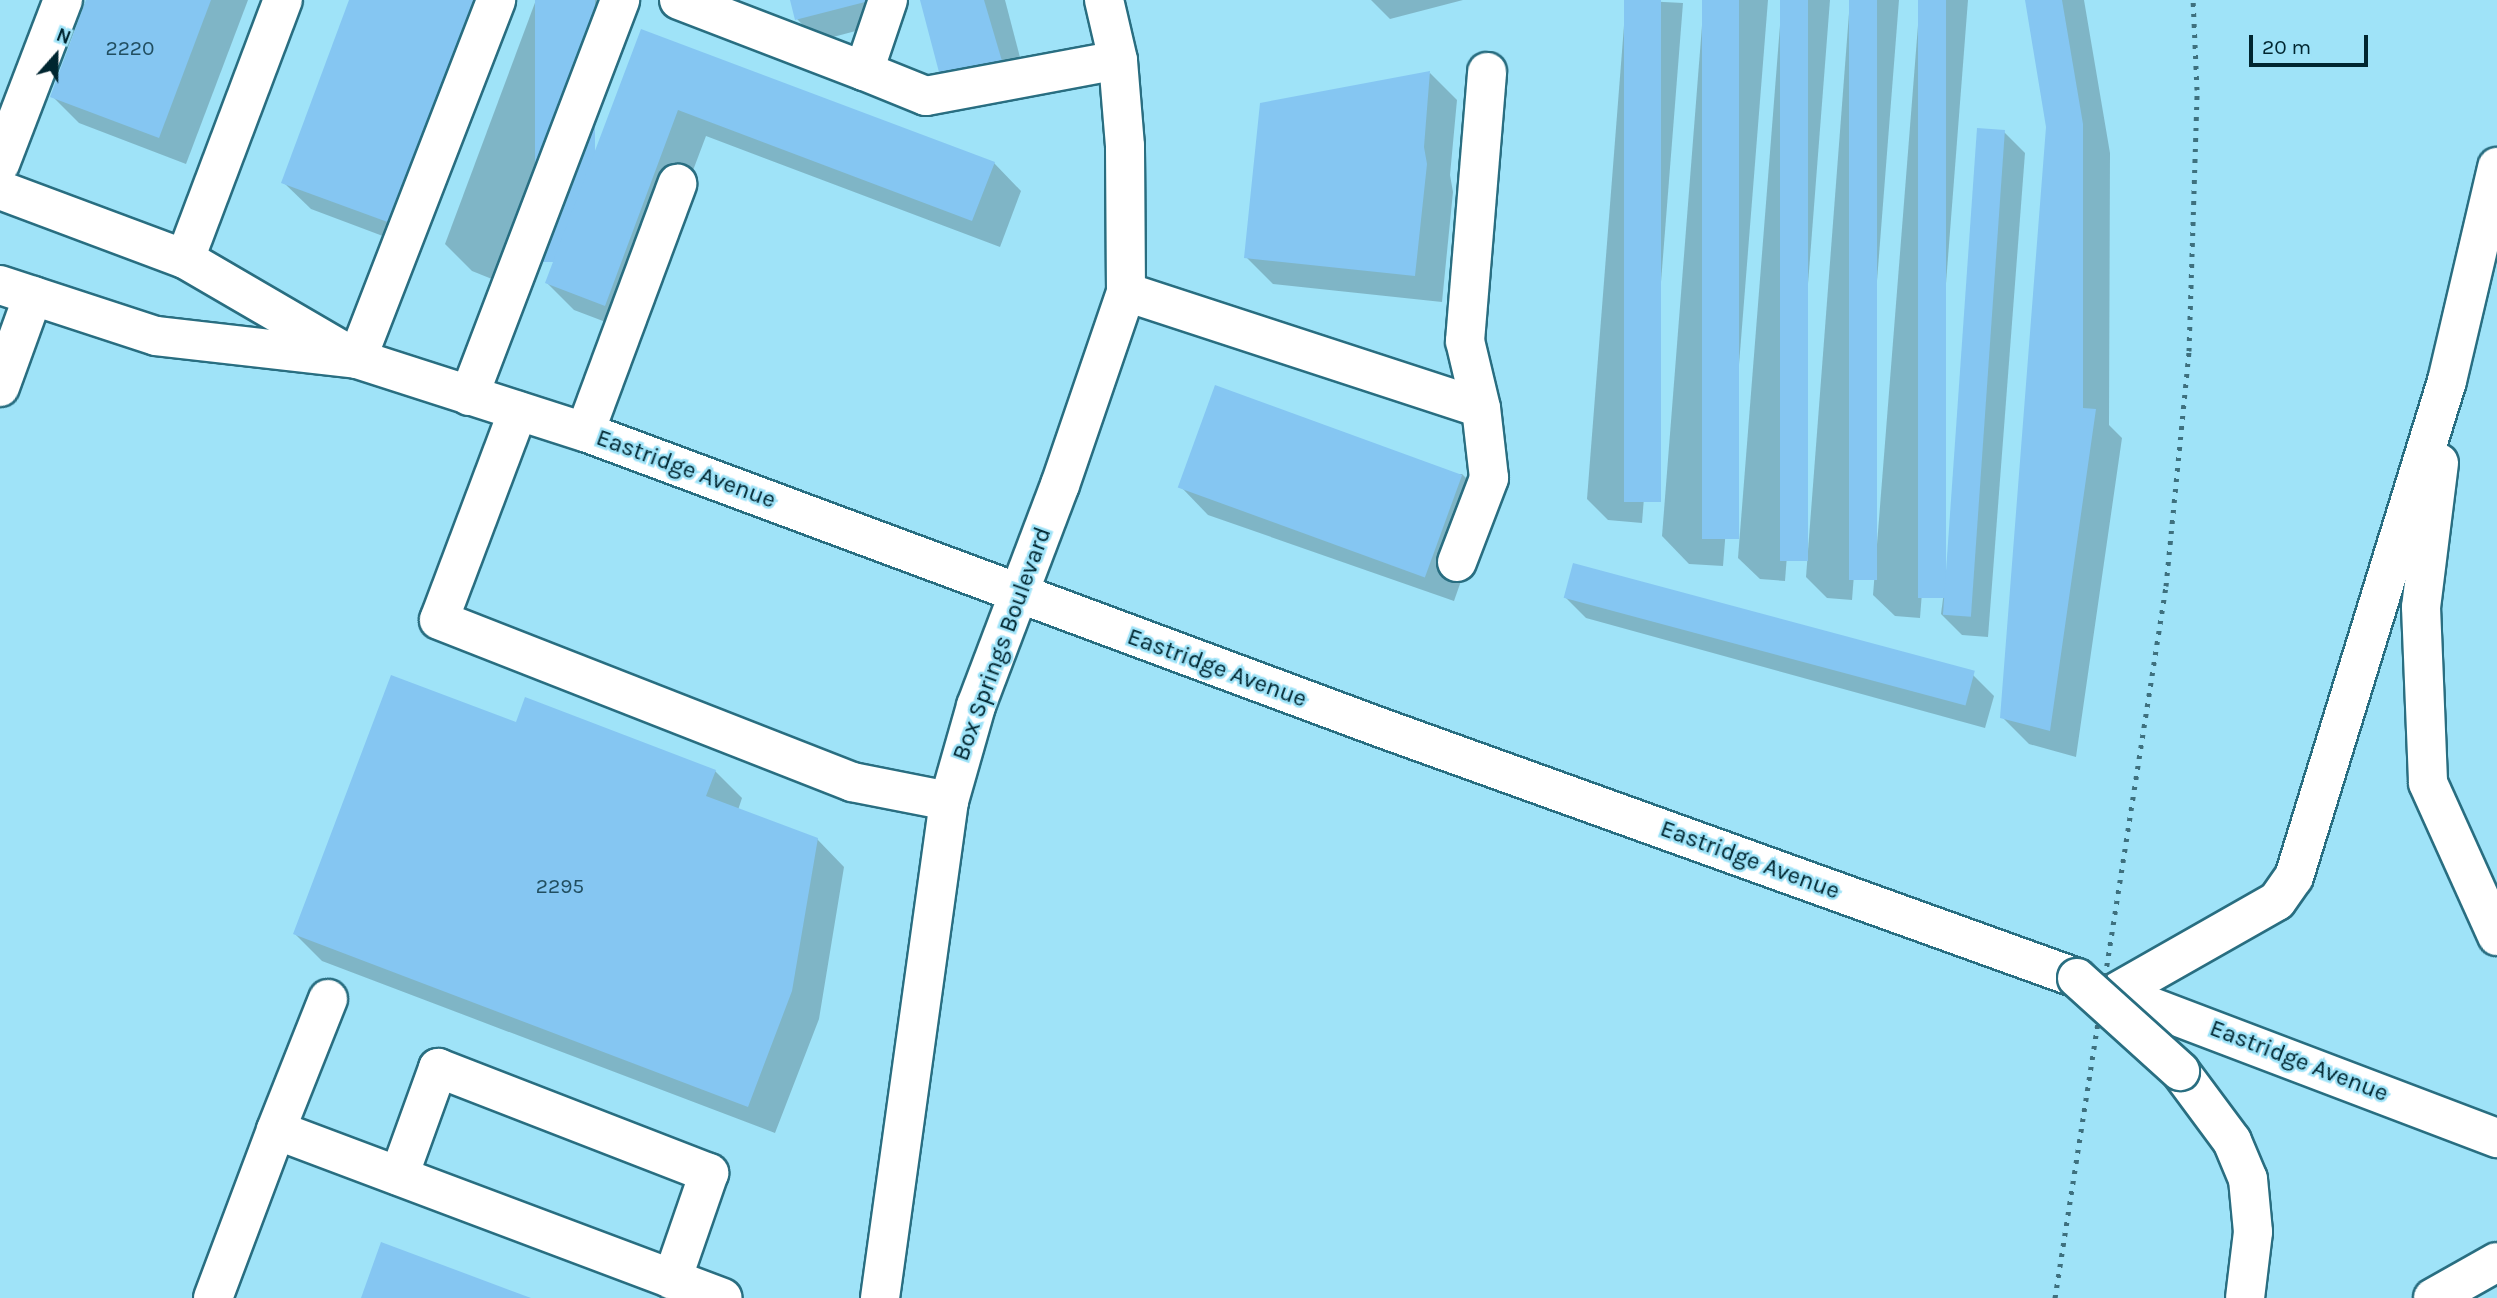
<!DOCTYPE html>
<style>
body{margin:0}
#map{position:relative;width:2497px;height:1298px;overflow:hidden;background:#9fe3f8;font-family:Karla,sans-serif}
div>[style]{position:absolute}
.shadow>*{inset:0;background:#0003}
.building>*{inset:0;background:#85c6f2;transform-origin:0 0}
.roads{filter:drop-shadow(2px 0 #296e81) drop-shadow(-2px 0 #296e81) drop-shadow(0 2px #296e81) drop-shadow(0 -2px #296e81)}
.minor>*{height:38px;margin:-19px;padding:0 19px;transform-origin:19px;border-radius:19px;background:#fff}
.major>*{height:38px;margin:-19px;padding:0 19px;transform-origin:19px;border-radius:19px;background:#fff}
.highway>*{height:38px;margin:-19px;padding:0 19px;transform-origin:19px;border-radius:19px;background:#fff}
.rail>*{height:5px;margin-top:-2.5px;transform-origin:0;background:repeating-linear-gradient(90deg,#3e707e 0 3.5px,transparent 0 10.5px)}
.bridges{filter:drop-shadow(2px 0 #296e81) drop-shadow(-2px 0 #296e81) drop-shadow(0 2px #296e81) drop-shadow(0 -2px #296e81)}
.highway-bridge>*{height:38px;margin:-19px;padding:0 19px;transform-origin:19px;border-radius:19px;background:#fff}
span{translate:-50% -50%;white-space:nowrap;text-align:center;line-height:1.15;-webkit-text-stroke:5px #9fe3f8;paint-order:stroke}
.number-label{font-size:21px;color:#214e60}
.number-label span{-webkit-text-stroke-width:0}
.street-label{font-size:24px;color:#002630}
.north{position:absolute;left:21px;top:21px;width:70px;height:70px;-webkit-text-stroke:5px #9fe3f8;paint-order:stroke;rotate:21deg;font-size:19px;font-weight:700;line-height:28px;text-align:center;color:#002630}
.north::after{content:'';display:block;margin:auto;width:24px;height:32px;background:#002630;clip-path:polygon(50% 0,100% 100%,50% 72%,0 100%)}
.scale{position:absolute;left:2249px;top:35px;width:119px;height:32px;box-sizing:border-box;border:4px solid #002630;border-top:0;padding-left:9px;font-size:21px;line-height:24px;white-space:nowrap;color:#002630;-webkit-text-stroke:5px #9fe3f8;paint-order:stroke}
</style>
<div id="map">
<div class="shadow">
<div style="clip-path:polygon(88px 0,248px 0,186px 164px,79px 123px,52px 96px)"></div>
<div style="clip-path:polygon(351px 0,473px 0,502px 28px,420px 250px,311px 209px,283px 182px)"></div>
<div style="clip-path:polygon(536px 0,632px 0,522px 291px,472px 271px,445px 244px)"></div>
<div style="clip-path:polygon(792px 0,880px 0,886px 23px,818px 41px,797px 19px)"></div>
<div style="clip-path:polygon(922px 0,1005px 0,1028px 88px,969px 102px)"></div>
<div style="clip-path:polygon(1371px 0,1463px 0,1390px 19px)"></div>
<div style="clip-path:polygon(1626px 0,1683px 3px,1642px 523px,1608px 520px,1587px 499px)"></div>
<div style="clip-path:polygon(1704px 0,1768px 0,1723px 566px,1689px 564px,1662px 536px)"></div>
<div style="clip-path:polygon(1782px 0,1830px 0,1785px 581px,1760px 579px,1738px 558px)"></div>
<div style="clip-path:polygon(1850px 0,1899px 0,1852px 600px,1827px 598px,1806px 577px)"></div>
<div style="clip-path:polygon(1920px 0,1968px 0,1920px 618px,1895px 616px,1873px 595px)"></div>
<div style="clip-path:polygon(2027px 0,2084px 0,2110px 153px,2109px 425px,2122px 438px,2076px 757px,2029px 744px,2002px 717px,2048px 127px)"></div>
<div style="clip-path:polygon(642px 31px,994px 163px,1021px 191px,1000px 247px,706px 136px,632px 332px,574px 310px,547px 283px)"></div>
<div style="clip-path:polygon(1430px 73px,1457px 100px,1450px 175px,1453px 192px,1442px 302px,1273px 284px,1246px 257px)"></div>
<div style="clip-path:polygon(2004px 132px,2025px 153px,1988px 637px,1962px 635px,1941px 614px)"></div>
<div style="clip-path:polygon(1462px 474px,1489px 501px,1454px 601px,1208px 515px,1181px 487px)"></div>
<div style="clip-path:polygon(1565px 597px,1973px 675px,1994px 696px,1985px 728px,1586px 618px)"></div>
<div style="clip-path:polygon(517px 725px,715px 771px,742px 798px,738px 810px,817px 839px,844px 867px,819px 1019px,775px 1133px,322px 961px,295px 934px)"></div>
</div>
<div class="building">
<div style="clip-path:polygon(86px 0,211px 0,159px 138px,50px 97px)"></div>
<div style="clip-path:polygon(349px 0,476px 0,393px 224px,281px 183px)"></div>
<div style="left:535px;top:0;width:60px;height:262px"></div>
<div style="clip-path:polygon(790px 0,869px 0,869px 1px,795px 20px)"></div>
<div style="clip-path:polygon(920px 0,984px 0,1002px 61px,940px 76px)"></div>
<div style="left:1624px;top:0;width:37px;height:502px"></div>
<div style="left:1702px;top:0;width:37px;height:539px"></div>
<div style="left:1780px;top:0;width:28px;height:561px"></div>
<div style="left:1849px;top:0;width:28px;height:580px"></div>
<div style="left:1918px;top:0;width:28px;height:598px"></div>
<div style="clip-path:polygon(2025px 0,2062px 0,2083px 124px,2083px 408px,2096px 409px,2050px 731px,2000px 718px,2046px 127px)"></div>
<div style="clip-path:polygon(641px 29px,995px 162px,972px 221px,678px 110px,605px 306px,545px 283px)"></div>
<div style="clip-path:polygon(1430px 71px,1424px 147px,1427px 164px,1415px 276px,1244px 258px,1260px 103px)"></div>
<div style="left:1977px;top:128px;width:28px;height:488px;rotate:4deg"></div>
<div style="left:1215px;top:385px;width:263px;height:109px;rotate:20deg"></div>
<div style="left:1573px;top:563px;width:416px;height:36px;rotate:15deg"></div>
<div style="clip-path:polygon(391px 675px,516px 722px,525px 697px,716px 770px,706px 796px,818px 838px,792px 991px,748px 1107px,293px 934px)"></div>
<div style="clip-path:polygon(381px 1242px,531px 1298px,361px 1298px)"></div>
</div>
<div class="roads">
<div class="minor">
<div style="left:679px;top:0;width:198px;rotate:21deg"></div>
<div style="left:888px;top:0;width:75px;rotate:108.7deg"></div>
<div style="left:864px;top:71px;width:67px;rotate:22deg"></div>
<div style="left:926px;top:96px;width:195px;rotate:-10.6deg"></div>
<div style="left:0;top:164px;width:176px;rotate:-69deg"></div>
<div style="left:185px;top:259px;width:277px;rotate:-69.3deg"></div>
<div style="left:1126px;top:292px;width:373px;rotate:18.1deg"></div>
<div style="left:1481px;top:408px;width:69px;rotate:-103.4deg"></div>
<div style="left:1465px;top:341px;width:270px;rotate:-85.3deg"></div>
<div style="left:357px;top:359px;width:385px;rotate:-68.8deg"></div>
<div style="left:0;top:387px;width:97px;rotate:-70.1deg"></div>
<div style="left:469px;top:396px;width:424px;rotate:-69.1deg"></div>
<div style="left:518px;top:411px;width:223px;rotate:110.7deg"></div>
<div style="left:439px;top:620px;width:444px;rotate:21.4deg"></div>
<div style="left:852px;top:782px;width:99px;rotate:11.1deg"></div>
<div style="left:585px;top:432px;width:265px;rotate:-69.6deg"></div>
<div style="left:1457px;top:562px;width:90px;rotate:-69.1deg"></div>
<div style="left:1489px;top:478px;width:70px;rotate:-96.5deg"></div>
<div style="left:328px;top:999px;width:141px;rotate:111.7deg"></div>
<div style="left:276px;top:1130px;width:477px;rotate:20.6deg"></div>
<div style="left:399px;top:1176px;width:115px;rotate:-70.1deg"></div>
<div style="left:438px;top:1068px;width:291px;rotate:21.2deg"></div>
<div style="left:709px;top:1173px;width:113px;rotate:109.1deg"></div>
<div style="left:213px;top:1298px;width:179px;rotate:-69.4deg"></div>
<div style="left:880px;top:1298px;width:502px;rotate:-82.1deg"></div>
<div style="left:949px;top:801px;width:99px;rotate:-74.1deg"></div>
<div style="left:976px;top:706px;width:236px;rotate:-69.2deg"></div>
<div style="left:1060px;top:485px;width:204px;rotate:-71.1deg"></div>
<div style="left:1126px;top:292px;width:146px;rotate:-90.4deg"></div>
<div style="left:1125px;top:146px;width:86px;rotate:-94.7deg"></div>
<div style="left:1118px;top:60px;width:62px;rotate:-103.1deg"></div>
</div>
<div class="major">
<div style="left:0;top:190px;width:197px;rotate:20.5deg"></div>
<div style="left:185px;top:259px;width:183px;rotate:30.2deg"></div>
<div style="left:0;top:285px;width:164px;rotate:18.1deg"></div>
<div style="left:156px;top:336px;width:202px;rotate:6.5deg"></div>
<div style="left:357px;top:359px;width:239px;rotate:17.8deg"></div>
<div style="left:585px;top:432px;width:847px;rotate:20.38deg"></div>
<div style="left:1379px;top:727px;width:742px;rotate:19.78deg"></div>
<div style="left:2115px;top:993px;width:409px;rotate:20.8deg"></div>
</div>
<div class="highway">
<div style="left:2439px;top:463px;width:145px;rotate:97.1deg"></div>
<div style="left:2421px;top:607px;width:176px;rotate:87.7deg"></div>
<div style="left:2428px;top:783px;width:168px;rotate:65.7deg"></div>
<div style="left:2115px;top:993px;width:186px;rotate:-29.6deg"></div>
<div style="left:2277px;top:901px;width:29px;rotate:-55deg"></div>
<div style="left:2294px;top:877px;width:519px;rotate:-72.86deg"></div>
<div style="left:2447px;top:381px;width:220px;rotate:-76.8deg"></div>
<div style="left:2180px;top:1071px;width:87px;rotate:53.4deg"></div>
<div style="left:2232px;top:1141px;width:41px;rotate:67.2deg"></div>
<div style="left:2248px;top:1179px;width:53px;rotate:84.6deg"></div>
<div style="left:2253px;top:1232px;width:66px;rotate:96.9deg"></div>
<div style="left:2433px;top:1298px;width:73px;rotate:-29.4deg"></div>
</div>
</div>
<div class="rail">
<div style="left:2055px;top:1298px;width:721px;rotate:-81.14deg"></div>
<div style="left:2166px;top:586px;width:236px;rotate:-84.4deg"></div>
<div style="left:2189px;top:351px;width:261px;rotate:-88.2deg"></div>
<div style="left:2197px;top:90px;width:90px;rotate:-92.5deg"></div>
</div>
<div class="bridges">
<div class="highway-bridge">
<div style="left:2077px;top:978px;width:139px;rotate:42.1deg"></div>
</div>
</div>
<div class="number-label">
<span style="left:130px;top:48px">2220</span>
<span style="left:560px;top:886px">2295</span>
</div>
<div class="street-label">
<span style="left:686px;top:469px;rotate:20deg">Eastridge Avenue</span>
<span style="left:1002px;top:644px;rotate:-70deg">Box Springs Boulevard</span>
<span style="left:1217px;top:668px;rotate:20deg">Eastridge Avenue</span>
<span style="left:1750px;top:860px;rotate:20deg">Eastridge Avenue</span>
<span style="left:2299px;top:1061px;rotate:21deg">Eastridge Avenue</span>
</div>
<div class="north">N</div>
<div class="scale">20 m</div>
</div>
